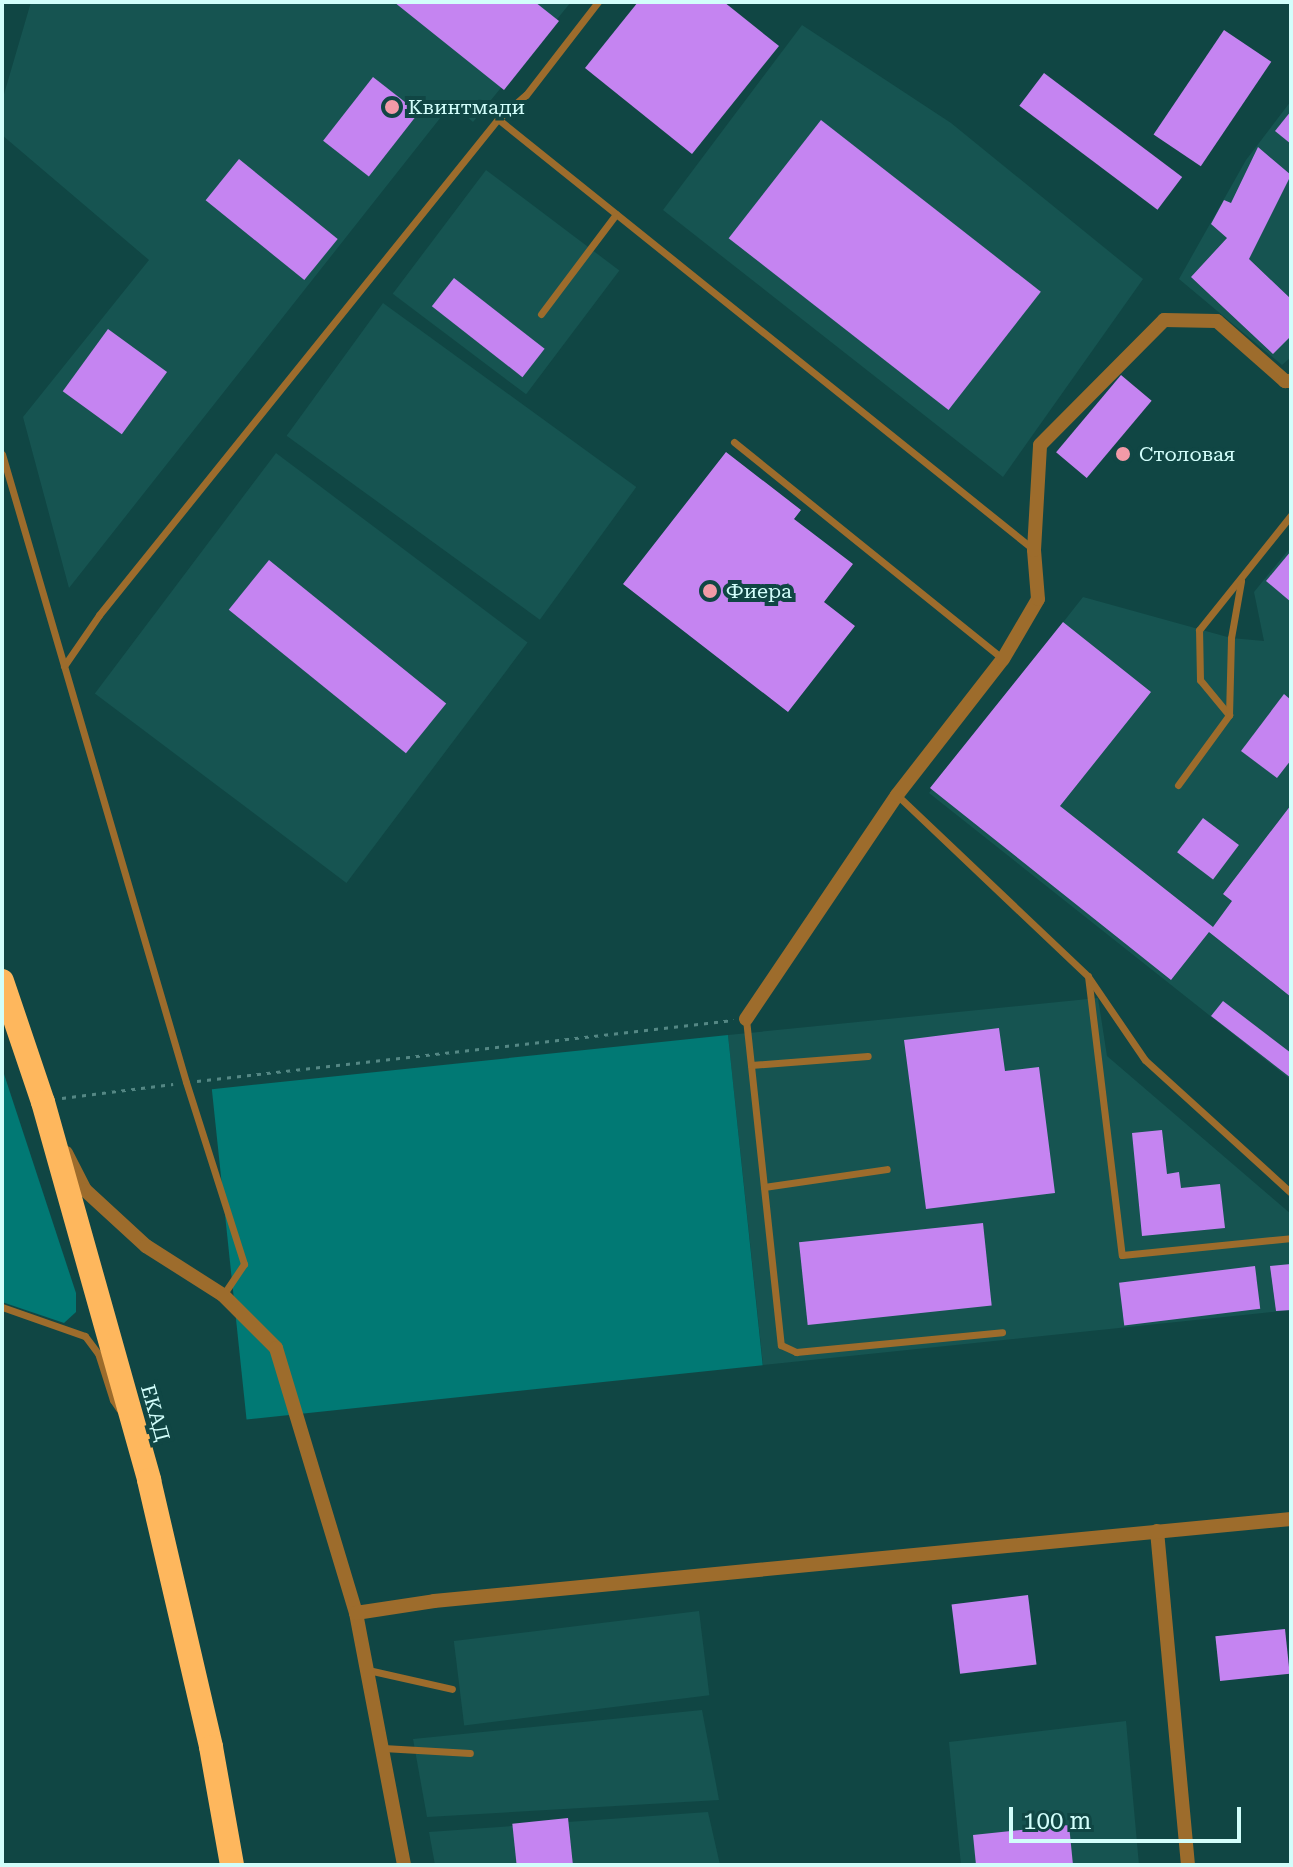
<!DOCTYPE html>
<meta charset="utf-8">
<style>
body{margin:0}
#map{position:relative;width:1293px;height:1867px;overflow:hidden;background:#104644;font-family:"Roboto Serif",serif}
div>[style]{position:absolute}
.built>*{inset:0;background:#165451;transform-origin:0 0}
.green>*{inset:0;background:#017974;transform-origin:0 0}
.building>*{inset:0;background:#c584f1;transform-origin:0 0}
.path>*{height:3px;margin-top:-1.5px;transform-origin:0;background:repeating-linear-gradient(90deg,#548784 0 4px,transparent 0 10px)}
.lane>*{height:7px;margin:-3.5px;padding:0 3.5px;transform-origin:3.5px;border-radius:3.5px;background:#9d6c2c}
.street>*{height:14px;margin:-7px;padding:0 7px;transform-origin:7px;border-radius:7px;background:#9d6c2c}
.highway>*{height:24px;margin:-12px;padding:0 12px;transform-origin:12px;border-radius:12px;background:#feb75d}
.dots>*{width:22px;height:22px;translate:-50% -50%;box-sizing:border-box;border:4px solid #104644;border-radius:50%}
span{translate:-50% -50%;white-space:nowrap;text-align:center;line-height:1.15;-webkit-text-stroke:8px #104644;paint-order:stroke}
.poi-label{font-size:20px;color:#d2fefb}
.left{translate:0 -50%;text-align:left}
.street-label{font-size:20px;color:#d2fefb}
.frame{position:absolute;inset:0;border:4px solid #d2fefb;pointer-events:none}
.scale{position:absolute;left:1009px;top:1807px;width:232px;height:36px;box-sizing:border-box;border:4px solid #d2fefb;border-top:0;padding-left:10px;font-size:24px;line-height:28px;white-space:nowrap;color:#d2fefb;-webkit-text-stroke:6px #104644;paint-order:stroke}
</style>
<div id="map">
<div class="built">
<div style="clip-path:polygon(31px 2px,571px 2px,473px 122px,452px 103px,69px 588px,23px 417px,149px 260px,2px 135px,2px 101px)"></div>
<div style="clip-path:polygon(802px 25px,951px 123px,1143px 279px,1003px 477px,663px 210px)"></div>
<div style="clip-path:polygon(1291px 101px,1291px 357px,1282px 365px,1179px 279px,1246px 160px)"></div>
<div style="left:486px;top:170px;width:167px;height:155px;rotate:37deg"></div>
<div style="left:383px;top:303px;width:313px;height:164px;rotate:36deg"></div>
<div style="left:276px;top:453px;width:315px;height:301px;rotate:37deg"></div>
<div style="clip-path:polygon(1291px 547px,1291px 1080px,929px 793px,1083px 597px,1231px 638px,1264px 641px,1254px 592px)"></div>
<div style="clip-path:polygon(1098px 998px,1107px 1056px,1291px 1214px,1291px 1310px,763px 1365px,728px 1035px)"></div>
<div style="left:699px;top:1611px;width:85px;height:247px;rotate:83deg"></div>
<div style="clip-path:polygon(702px 1710px,719px 1800px,427px 1817px,413px 1739px)"></div>
<div style="clip-path:polygon(1126px 1721px,1139px 1865px,961px 1865px,949px 1742px)"></div>
<div style="clip-path:polygon(708px 1812px,720px 1865px,435px 1865px,429px 1832px)"></div>
</div>
<div class="green">
<div style="left:728px;top:1035px;width:332px;height:519px;rotate:84deg"></div>
<div style="clip-path:polygon(2px 1068px,76px 1293px,76px 1312px,64px 1323px,2px 1302px)"></div>
</div>
<div class="building">
<div style="clip-path:polygon(394px 2px,535px 2px,559px 21px,504px 90px)"></div>
<div style="clip-path:polygon(638px 2px,724px 2px,779px 46px,692px 154px,585px 68px)"></div>
<div style="left:1224px;top:30px;width:57px;height:126px;rotate:34deg"></div>
<div style="left:1044px;top:73px;width:173px;height:41px;rotate:37deg"></div>
<div style="left:373px;top:77px;width:58px;height:81px;rotate:38deg"></div>
<div style="clip-path:polygon(1291px 111px,1291px 144px,1275px 131px)"></div>
<div style="left:821px;top:120px;width:279px;height:150px;rotate:38deg"></div>
<div style="clip-path:polygon(1258px 147px,1291px 175px,1249px 259px,1291px 299px,1291px 336px,1273px 354px,1191px 277px,1227px 238px,1211px 224px,1224px 200px,1231px 203px)"></div>
<div style="left:239px;top:159px;width:127px;height:53px;rotate:39deg"></div>
<div style="left:454px;top:278px;width:115px;height:36px;rotate:38deg"></div>
<div style="left:108px;top:329px;width:73px;height:77px;rotate:36deg"></div>
<div style="left:1121px;top:375px;width:40px;height:101px;rotate:40deg"></div>
<div style="clip-path:polygon(726px 452px,801px 510px,794px 519px,853px 564px,824px 602px,855px 626px,788px 712px,623px 584px)"></div>
<div style="clip-path:polygon(1291px 551px,1291px 602px,1266px 581px)"></div>
<div style="left:269px;top:560px;width:228px;height:64px;rotate:39deg"></div>
<div style="clip-path:polygon(1063px 622px,1151px 692px,1060px 806px,1213px 927px,1232px 901px,1223px 894px,1291px 805px,1291px 997px,1209px 932px,1171px 980px,930px 788px)"></div>
<div style="clip-path:polygon(1284px 694px,1291px 700px,1291px 760px,1277px 778px,1241px 751px)"></div>
<div style="left:1203px;top:818px;width:45px;height:43px;rotate:37deg"></div>
<div style="clip-path:polygon(1223px 1001px,1291px 1053px,1291px 1078px,1211px 1016px)"></div>
<div style="clip-path:polygon(999px 1028px,1005px 1071px,1039px 1067px,1055px 1193px,926px 1209px,904px 1040px)"></div>
<div style="clip-path:polygon(1162px 1130px,1167px 1174px,1179px 1172px,1181px 1188px,1220px 1184px,1225px 1228px,1142px 1236px,1132px 1133px)"></div>
<div style="left:983px;top:1223px;width:83px;height:185px;rotate:84deg"></div>
<div style="clip-path:polygon(1291px 1264px,1291px 1310px,1276px 1311px,1270px 1266px)"></div>
<div style="left:1255px;top:1266px;width:43px;height:137px;rotate:83deg"></div>
<div style="left:1028px;top:1595px;width:70px;height:77px;rotate:83deg"></div>
<div style="left:1285px;top:1629px;width:45px;height:70px;rotate:84deg"></div>
<div style="left:568px;top:1818px;width:47px;height:56px;rotate:84deg"></div>
<div style="clip-path:polygon(1069px 1825px,1073px 1865px,976px 1865px,973px 1835px)"></div>
</div>
<div class="path">
<div style="left:197px;top:1081px;width:540px;rotate:-6.48deg"></div>
<div style="left:62px;top:1098px;width:112px;rotate:-7.2deg"></div>
</div>
<div class="lane">
<div style="left:498px;top:119px;width:686px;rotate:38.79deg"></div>
<div style="left:541px;top:314px;width:125px;rotate:-53.1deg"></div>
<div style="left:734px;top:442px;width:346px;rotate:38.9deg"></div>
<div style="left:2px;top:454px;width:654px;rotate:73.67deg"></div>
<div style="left:186px;top:1082px;width:191px;rotate:72.3deg"></div>
<div style="left:244px;top:1264px;width:37px;rotate:124deg"></div>
<div style="left:64px;top:666px;width:62px;rotate:-55.5deg"></div>
<div style="left:99px;top:615px;width:637px;rotate:-51.19deg"></div>
<div style="left:498px;top:119px;width:37px;rotate:-41deg"></div>
<div style="left:526px;top:95px;width:118px;rotate:-52.3deg"></div>
<div style="left:1229px;top:715px;width:45px;rotate:-129.6deg"></div>
<div style="left:1200px;top:680px;width:50px;rotate:-91.1deg"></div>
<div style="left:1199px;top:630px;width:147px;rotate:-51.3deg"></div>
<div style="left:1178px;top:785px;width:87px;rotate:-53.9deg"></div>
<div style="left:1229px;top:715px;width:77px;rotate:-88.5deg"></div>
<div style="left:1231px;top:638px;width:58px;rotate:-80deg"></div>
<div style="left:897px;top:795px;width:263px;rotate:43.5deg"></div>
<div style="left:1088px;top:976px;width:281px;rotate:83.1deg"></div>
<div style="left:1122px;top:1255px;width:170px;rotate:-5.7deg"></div>
<div style="left:1089px;top:978px;width:99px;rotate:55.7deg"></div>
<div style="left:1145px;top:1060px;width:197px;rotate:42.3deg"></div>
<div style="left:746px;top:1019px;width:328px;rotate:83.9deg"></div>
<div style="left:781px;top:1345px;width:17px;rotate:25deg"></div>
<div style="left:796px;top:1352px;width:207px;rotate:-5.5deg"></div>
<div style="left:751px;top:1065px;width:117px;rotate:-4.4deg"></div>
<div style="left:764px;top:1187px;width:124px;rotate:-8.3deg"></div>
<div style="left:2px;top:1307px;width:88px;rotate:19.3deg"></div>
<div style="left:85px;top:1336px;width:21px;rotate:53deg"></div>
<div style="left:98px;top:1353px;width:49px;rotate:72.3deg"></div>
<div style="left:113px;top:1400px;width:11px;rotate:56deg"></div>
<div style="left:368px;top:1670px;width:86px;rotate:12.7deg"></div>
<div style="left:383px;top:1748px;width:87px;rotate:3.3deg"></div>
</div>
<div class="street">
<div style="left:746px;top:1019px;width:270px;rotate:-56deg"></div>
<div style="left:897px;top:795px;width:172px;rotate:-52.1deg"></div>
<div style="left:1003px;top:659px;width:69px;rotate:-59.7deg"></div>
<div style="left:1038px;top:599px;width:49px;rotate:-94.7deg"></div>
<div style="left:1034px;top:550px;width:105px;rotate:-86.7deg"></div>
<div style="left:1040px;top:445px;width:176px;rotate:-45.2deg"></div>
<div style="left:1164px;top:320px;width:53px;rotate:1.1deg"></div>
<div style="left:1217px;top:321px;width:91px;rotate:41.4deg"></div>
<div style="left:1285px;top:381px;width:6px"></div>
<div style="left:66px;top:1153px;width:42px;rotate:62.8deg"></div>
<div style="left:85px;top:1190px;width:83px;rotate:42.6deg"></div>
<div style="left:146px;top:1246px;width:91px;rotate:32.5deg"></div>
<div style="left:223px;top:1295px;width:75px;rotate:45deg"></div>
<div style="left:276px;top:1348px;width:277px;rotate:73.2deg"></div>
<div style="left:356px;top:1613px;width:257px;rotate:79.2deg"></div>
<div style="left:1157px;top:1531px;width:335px;rotate:84.7deg"></div>
<div style="left:356px;top:1613px;width:79px;rotate:-8.7deg"></div>
<div style="left:434px;top:1601px;width:861px;rotate:-5.47deg"></div>
</div>
<div class="highway">
<div style="left:2px;top:981px;width:128px;rotate:71.3deg"></div>
<div style="left:43px;top:1102px;width:393px;rotate:74.3deg"></div>
<div style="left:149px;top:1480px;width:274px;rotate:76.9deg"></div>
<div style="left:211px;top:1747px;width:120px;rotate:79.9deg"></div>
</div>
<div class="dots">
<div style="left:392px;top:107px;background:#f39aa7"></div>
<div style="left:1123px;top:454px;background:#f39aa7"></div>
<div style="left:710px;top:591px;background:#f39aa7"></div>
</div>
<div class="poi-label">
<span class="left" style="left:408px;top:107px">Квинтмади</span>
<span class="left" style="left:1139px;top:454px">Столовая</span>
<span class="left" style="left:726px;top:591px">Фиера</span>
</div>
<div class="street-label">
<span style="left:155px;top:1413px;rotate:74deg">ЕКАД</span>
</div>
<div class="frame"></div>
<div class="scale">100 m</div>
</div>
